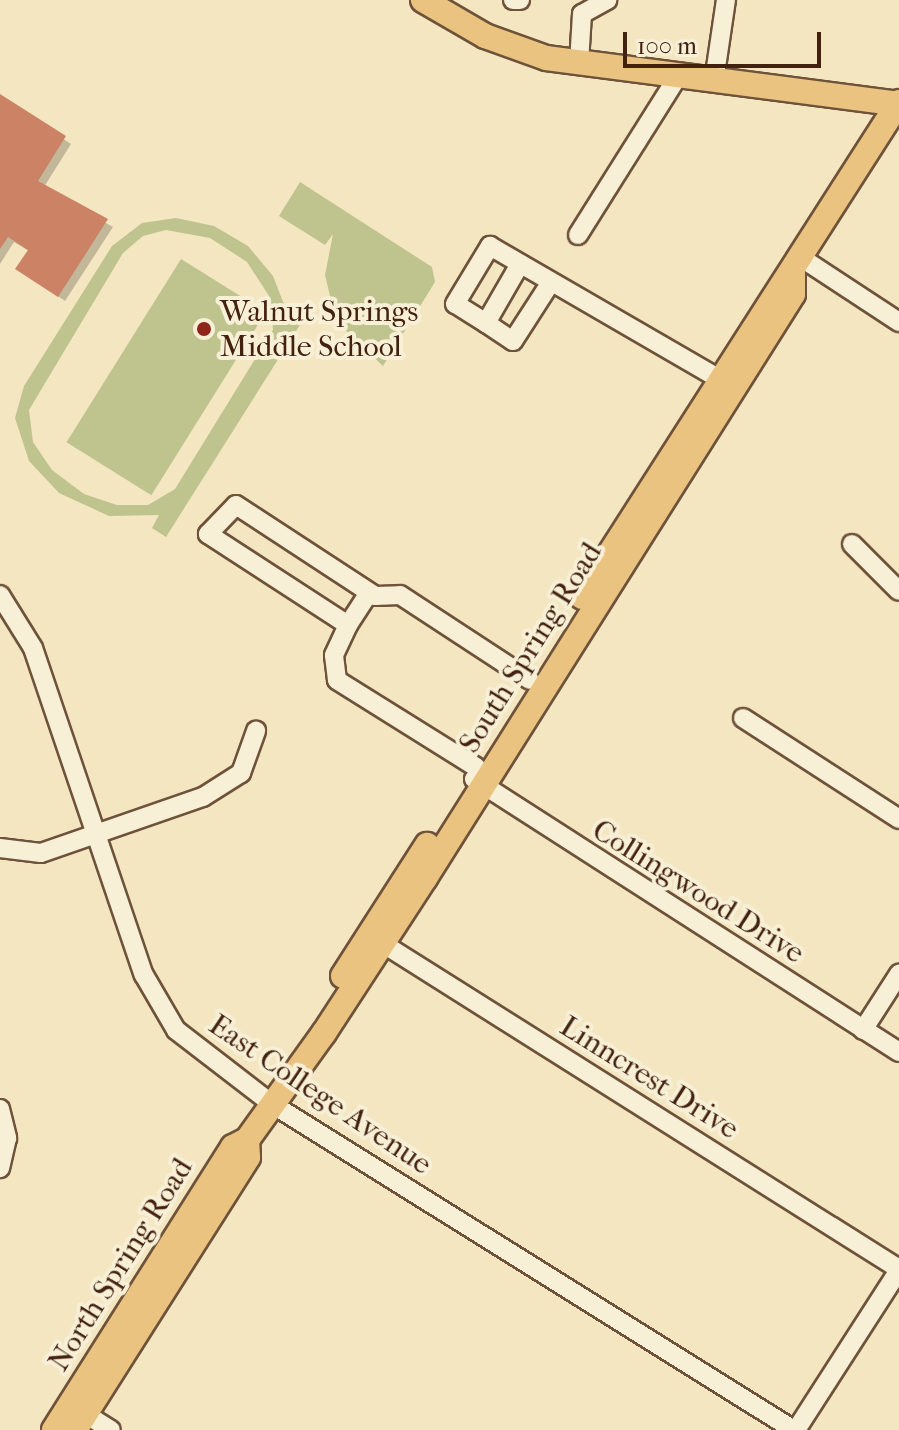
<!DOCTYPE html>
<style>
body{margin:0}
#map{position:relative;width:899px;height:1430px;overflow:hidden;background:#f3e6c0;font-family:"IM FELL French Canon",serif}
div>[style]{position:absolute}
.green>*{inset:0;background:#bfc48f;transform-origin:0 0}
.shadow>*{inset:0;background:#0003}
.building>*{inset:0;background:#cb8265}
.roads{filter:drop-shadow(2px 0 #6e523a) drop-shadow(-2px 0 #6e523a) drop-shadow(0 2px #6e523a) drop-shadow(0 -2px #6e523a)}
.minor>*{height:18px;margin:-9px;padding:0 9px;transform-origin:9px;border-radius:9px;background:#f7efd6}
.major>*{height:24px;margin:-12px;padding:0 12px;transform-origin:12px;border-radius:12px;background:#eac380}
.dots>*{width:22px;height:22px;translate:-50% -50%;box-sizing:border-box;border:4px solid #f7efd6;border-radius:50%}
span{translate:-50% -50%;white-space:nowrap;text-align:center;line-height:1.15;-webkit-text-stroke:8px #f7efd6;paint-order:stroke}
.poi-label{font-size:30px;color:#42210e}
.left{translate:0 -50%;text-align:left}
.street-label{font-size:30px;color:#42210e}
.scale{position:absolute;left:623px;top:32px;width:198px;height:36px;box-sizing:border-box;border:4px solid #42210e;border-top:0;padding-left:10px;font-size:24px;line-height:28px;white-space:nowrap;color:#42210e;-webkit-text-stroke:6px #f7efd6;paint-order:stroke}
</style>
<div id="map">
<div class="green">
<div style="clip-path:polygon(300px 182px,432px 267px,435px 282px,383px 366px,336px 321px,325px 275px,333px 234px,325px 245px,279px 216px)"></div>
<div style="clip-path:polygon(evenodd,176px 218px,214px 226px,248px 246px,273px 276px,287px 312px,303px 320px,166px 537px,152px 528px,159px 515px,109px 516px,59px 493px,29px 461px,15px 418px,24px 386px,112px 246px,142px 223px,176px 218px,166px 230px,210px 238px,247px 262px,271px 299px,273px 330px,175px 489px,148px 505px,117px 505px,84px 494px,52px 470px,33px 442px,29px 410px,123px 253px,143px 236px,166px 230px)"></div>
<div style="left:181px;top:259px;width:100px;height:216px;rotate:32deg"></div>
</div>
<div class="shadow">
<div style="clip-path:polygon(0 96px,71px 144px,44px 187px,113px 227px,65px 301px,18px 269px,29px 251px,14px 242px,0 264px)"></div>
</div>
<div class="building">
<div style="clip-path:polygon(0 94px,66px 136px,38px 181px,108px 219px,58px 297px,15px 269px,28px 250px,8px 237px,0 249px)"></div>
</div>
<div class="roads">
<div class="minor">
<div style="left:513px;top:0;width:7px"></div>
<div style="left:579px;top:63px;width:49px;rotate:-86.5deg"></div>
<div style="left:582px;top:14px;width:29px;rotate:-29deg"></div>
<div style="left:714px;top:81px;width:82px;rotate:-81.6deg"></div>
<div style="left:578px;top:235px;width:188px;rotate:-57.8deg"></div>
<div style="left:803px;top:259px;width:115px;rotate:33.3deg"></div>
<div style="left:520px;top:264px;width:68px;rotate:120deg"></div>
<div style="left:486px;top:323px;width:32px;rotate:34deg"></div>
<div style="left:513px;top:341px;width:70px;rotate:-57.2deg"></div>
<div style="left:486px;top:323px;width:36px;rotate:-148deg"></div>
<div style="left:455px;top:304px;width:68px;rotate:-58.9deg"></div>
<div style="left:490px;top:246px;width:265px;rotate:30.1deg"></div>
<div style="left:852px;top:544px;width:66px;rotate:45deg"></div>
<div style="left:0;top:595px;width:62px;rotate:58.1deg"></div>
<div style="left:33px;top:648px;width:345px;rotate:71.3deg"></div>
<div style="left:144px;top:975px;width:64px;rotate:59.8deg"></div>
<div style="left:176px;top:1030px;width:121px;rotate:37.6deg"></div>
<div style="left:272px;top:1104px;width:615px;rotate:31.99deg"></div>
<div style="left:348px;top:625px;width:38px;rotate:-57deg"></div>
<div style="left:743px;top:718px;width:186px;rotate:32.9deg"></div>
<div style="left:476px;top:767px;width:164px;rotate:-148deg"></div>
<div style="left:337px;top:680px;width:25px;rotate:-97deg"></div>
<div style="left:334px;top:655px;width:33px;rotate:-65deg"></div>
<div style="left:348px;top:625px;width:167px;rotate:-147deg"></div>
<div style="left:208px;top:534px;width:40px;rotate:-46deg"></div>
<div style="left:236px;top:505px;width:166px;rotate:33.2deg"></div>
<div style="left:375px;top:596px;width:25px;rotate:-2deg"></div>
<div style="left:400px;top:595px;width:155px;rotate:33.2deg"></div>
<div style="left:474px;top:779px;width:505px;rotate:32.71deg"></div>
<div style="left:0;top:848px;width:41px;rotate:7deg"></div>
<div style="left:41px;top:853px;width:171px;rotate:-19.1deg"></div>
<div style="left:203px;top:797px;width:45px;rotate:-32.3deg"></div>
<div style="left:241px;top:773px;width:45px;rotate:-70.3deg"></div>
<div style="left:374px;top:938px;width:621px;rotate:32.23deg"></div>
<div style="left:863px;top:1030px;width:67px;rotate:-57.3deg"></div>
<div style="left:0;top:1109px;width:30px;rotate:76deg"></div>
<div style="left:7px;top:1138px;width:31px;rotate:103deg"></div>
<div style="left:76px;top:1408px;width:41px;rotate:32.2deg"></div>
<div style="left:796px;top:1430px;width:190px;rotate:-57.2deg"></div>
</div>
<div class="major">
<div style="left:423px;top:0;width:72px;rotate:30.1deg"></div>
<div style="left:485px;top:36px;width:65px;rotate:19.8deg"></div>
<div style="left:546px;top:58px;width:356px;rotate:7.4deg"></div>
<div style="left:582px;top:597px;width:588px;rotate:-57.36deg"></div>
<div style="left:343px;top:976px;width:156px;rotate:-57.3deg"></div>
<div style="left:54px;top:1430px;width:335px;rotate:-57.7deg"></div>
<div style="left:233px;top:1147px;width:16px;rotate:-27deg"></div>
<div style="left:247px;top:1140px;width:132px;rotate:-54.3deg"></div>
<div style="left:324px;top:1033px;width:185px;rotate:-56.9deg"></div>
<div style="left:425px;top:878px;width:690px;rotate:-57.78deg"></div>
<div style="left:793px;top:294px;width:20px;rotate:-90deg"></div>
<div style="left:75px;top:1430px;width:323px;rotate:-57.6deg"></div>
<div style="left:248px;top:1157px;width:17px;rotate:-93deg"></div>
</div>
</div>
<div class="dots">
<div style="left:204px;top:329px;background:#8f2418"></div>
</div>
<div class="poi-label">
<span class="left" style="left:220px;top:329px">Walnut Springs<br>Middle School</span>
</div>
<div class="street-label">
<span style="left:531px;top:648px;rotate:-58deg">South Spring Road</span>
<span style="left:698px;top:892px;rotate:32deg">Collingwood Drive</span>
<span style="left:649px;top:1078px;rotate:32deg">Linncrest Drive</span>
<span style="left:320px;top:1095px;rotate:34deg">East College Avenue</span>
<span style="left:121px;top:1265px;rotate:-58deg">North Spring Road</span>
</div>
<div class="scale">100 m</div>
</div>
